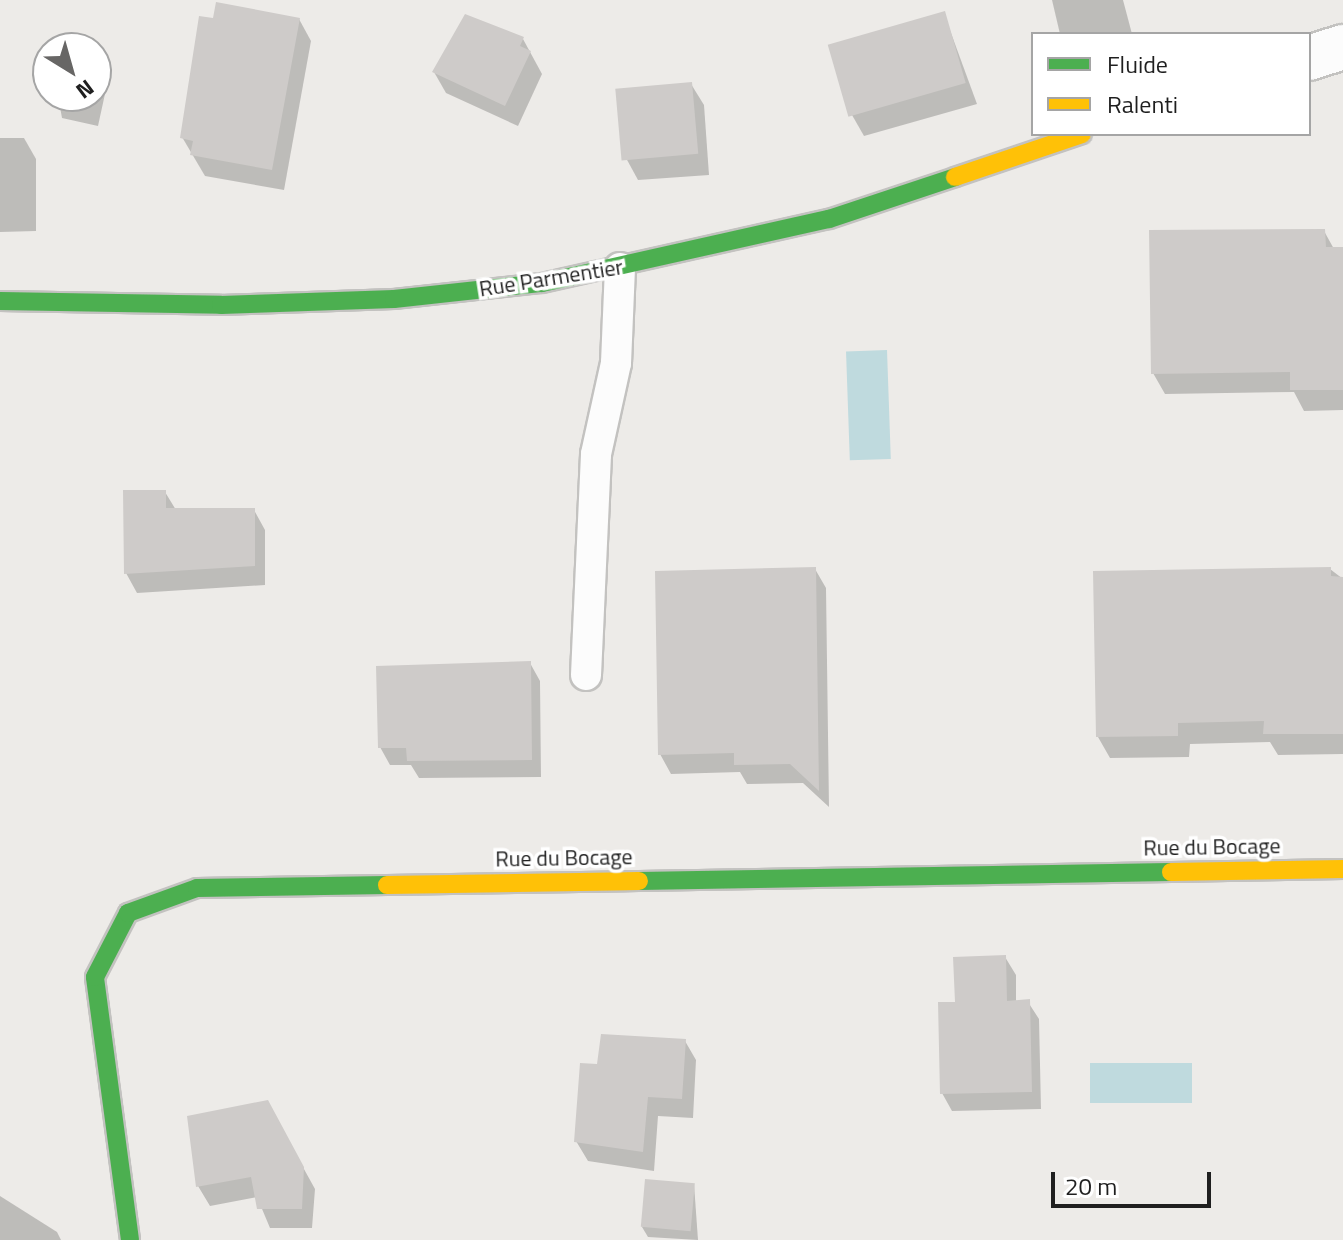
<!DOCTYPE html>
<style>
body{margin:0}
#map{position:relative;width:1343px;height:1240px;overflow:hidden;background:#edebe8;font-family:"Titillium Web",sans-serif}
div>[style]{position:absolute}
.water>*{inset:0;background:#bfdade;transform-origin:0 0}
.shadow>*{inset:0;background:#0003}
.building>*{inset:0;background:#cecbc9;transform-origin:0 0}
.roads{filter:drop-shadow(2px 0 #c3c2c0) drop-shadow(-2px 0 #c3c2c0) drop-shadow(0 2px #c3c2c0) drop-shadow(0 -2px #c3c2c0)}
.lane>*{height:30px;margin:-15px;padding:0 15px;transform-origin:15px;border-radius:15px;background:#fcfcfc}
.street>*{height:44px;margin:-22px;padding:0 22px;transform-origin:22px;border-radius:22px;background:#fcfcfc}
.fast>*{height:18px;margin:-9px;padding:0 9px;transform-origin:9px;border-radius:9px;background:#4caf50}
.slow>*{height:18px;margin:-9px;padding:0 9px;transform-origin:9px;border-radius:9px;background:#ffc107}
span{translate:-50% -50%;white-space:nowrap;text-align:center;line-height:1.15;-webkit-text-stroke:7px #fff;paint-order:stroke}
.street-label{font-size:22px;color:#1f1f1f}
.legend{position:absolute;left:1031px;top:32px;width:280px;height:104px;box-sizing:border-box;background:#fff;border:2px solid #a5a5a5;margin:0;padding:10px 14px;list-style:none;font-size:24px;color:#1f1f1f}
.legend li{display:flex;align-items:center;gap:16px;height:40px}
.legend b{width:40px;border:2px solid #a5a5a5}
.north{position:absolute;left:32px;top:32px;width:80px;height:80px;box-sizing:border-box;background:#fff;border:2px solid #a5a5a5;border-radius:50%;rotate:143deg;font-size:22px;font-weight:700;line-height:32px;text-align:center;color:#1f1f1f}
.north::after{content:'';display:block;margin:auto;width:28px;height:36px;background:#676665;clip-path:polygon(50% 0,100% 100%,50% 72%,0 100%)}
.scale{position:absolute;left:1051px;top:1172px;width:160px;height:36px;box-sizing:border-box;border:4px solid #1f1f1f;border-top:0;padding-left:10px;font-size:24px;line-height:28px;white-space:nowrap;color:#1f1f1f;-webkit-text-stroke:6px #fff;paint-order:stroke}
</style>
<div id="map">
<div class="water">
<div style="left:887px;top:350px;width:109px;height:41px;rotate:88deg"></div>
<div style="left:1192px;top:1063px;width:40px;height:102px;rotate:90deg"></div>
</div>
<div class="shadow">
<div style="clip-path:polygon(1052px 0,1123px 0,1132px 34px,1060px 34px)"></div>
<div style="clip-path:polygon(944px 14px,977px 104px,864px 136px,852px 115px)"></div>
<div style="clip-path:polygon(299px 19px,311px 41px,284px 190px,205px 176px,182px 137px)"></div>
<div style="clip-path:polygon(523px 39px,542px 74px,518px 126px,446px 93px,434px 72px)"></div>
<div style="clip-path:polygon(96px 60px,110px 71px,98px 126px,62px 118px,58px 96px,96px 96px)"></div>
<div style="clip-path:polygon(691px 84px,704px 105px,709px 175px,638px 180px,626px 158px)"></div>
<div style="clip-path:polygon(0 138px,24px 138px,36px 159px,36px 231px,0 232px)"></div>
<div style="clip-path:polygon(1324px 231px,1334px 249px,1343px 249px,1343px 410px,1304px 411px,1294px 392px,1165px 394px,1153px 373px)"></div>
<div style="clip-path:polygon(165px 492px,176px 510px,254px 510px,265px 530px,265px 585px,137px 593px,126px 573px)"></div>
<div style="clip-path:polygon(815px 569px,826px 588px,829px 807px,803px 783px,747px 784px,740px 772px,671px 774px,660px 754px)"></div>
<div style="clip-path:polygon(1330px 569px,1343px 579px,1343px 754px,1278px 755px,1270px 742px,1190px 744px,1189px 757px,1110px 758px,1098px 737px)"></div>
<div style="clip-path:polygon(530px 663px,540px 681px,541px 777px,419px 778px,411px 765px,390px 765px,380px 747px)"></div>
<div style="clip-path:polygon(1005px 957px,1016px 975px,1016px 1002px,1028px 1002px,1039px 1019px,1041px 1109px,952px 1111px,942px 1093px,957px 1004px)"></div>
<div style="clip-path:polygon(685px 1041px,696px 1060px,693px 1118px,658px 1116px,654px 1171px,588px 1161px,576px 1141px,599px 1067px)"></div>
<div style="clip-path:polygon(278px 1122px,315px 1189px,312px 1228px,270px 1228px,257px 1197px,210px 1206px,198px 1186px)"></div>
<div style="clip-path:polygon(694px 1184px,698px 1240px,648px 1237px,642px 1227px)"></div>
<div style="clip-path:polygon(0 1196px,57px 1232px,61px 1240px,0 1240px)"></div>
</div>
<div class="building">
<div style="clip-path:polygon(216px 2px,300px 18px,272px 170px,190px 155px,193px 141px,180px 138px,199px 16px,213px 18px)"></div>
<div style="left:945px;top:11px;width:75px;height:122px;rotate:74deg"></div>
<div style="clip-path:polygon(465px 14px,524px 37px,520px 46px,531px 51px,505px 106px,432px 72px)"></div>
<div style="left:692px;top:82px;width:72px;height:77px;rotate:85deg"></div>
<div style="clip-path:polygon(1325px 229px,1326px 247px,1343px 247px,1343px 390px,1290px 390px,1290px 372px,1151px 374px,1149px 230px)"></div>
<div style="clip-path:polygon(123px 490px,166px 490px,166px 508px,255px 508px,255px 566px,124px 574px)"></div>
<div style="clip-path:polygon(816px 567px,819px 791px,790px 764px,734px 765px,734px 753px,658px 755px,655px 571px)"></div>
<div style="clip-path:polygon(1331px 567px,1331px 576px,1343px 577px,1343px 734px,1263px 734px,1264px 721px,1178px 723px,1178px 736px,1096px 737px,1093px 571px)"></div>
<div style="clip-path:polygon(531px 661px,532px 760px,407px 761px,406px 748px,378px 748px,376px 666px)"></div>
<div style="clip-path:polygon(1006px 955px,1007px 1001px,1030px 999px,1032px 1092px,940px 1094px,938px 1002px,955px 1002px,953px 957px)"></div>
<div style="clip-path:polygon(601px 1034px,686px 1039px,682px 1099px,648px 1097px,643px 1152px,574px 1142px,580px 1063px,597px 1064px)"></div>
<div style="clip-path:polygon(268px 1100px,304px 1167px,302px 1209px,257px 1209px,251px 1177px,196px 1187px,187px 1116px)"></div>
<div style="left:645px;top:1179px;width:50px;height:48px;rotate:5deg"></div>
</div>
<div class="roads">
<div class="lane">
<div style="left:586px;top:675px;width:221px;rotate:-87.4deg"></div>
<div style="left:596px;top:454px;width:93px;rotate:-77.6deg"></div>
<div style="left:616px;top:363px;width:95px;rotate:-87.6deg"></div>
</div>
<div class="street">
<div style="left:1309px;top:58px;width:36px;rotate:-18deg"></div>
</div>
<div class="fast">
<div style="left:0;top:301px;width:221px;rotate:1deg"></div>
<div style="left:221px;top:305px;width:173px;rotate:-2deg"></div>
<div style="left:394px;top:299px;width:149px;rotate:-6.2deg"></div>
<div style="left:542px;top:283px;width:294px;rotate:-12.6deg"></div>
<div style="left:829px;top:219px;width:133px;rotate:-18.4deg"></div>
<div style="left:639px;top:881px;width:532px;rotate:-0.97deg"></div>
<div style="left:130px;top:1240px;width:265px;rotate:-97.6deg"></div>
<div style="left:95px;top:977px;width:72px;rotate:-62.7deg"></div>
<div style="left:128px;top:913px;width:73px;rotate:-19.9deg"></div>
<div style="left:197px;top:888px;width:190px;rotate:-0.9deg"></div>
</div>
<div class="slow">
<div style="left:955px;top:177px;width:134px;rotate:-18.7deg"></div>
<div style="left:1171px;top:872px;width:172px;rotate:-1deg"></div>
<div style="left:387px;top:885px;width:252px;rotate:-0.9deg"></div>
</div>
</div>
<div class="street-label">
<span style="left:551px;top:278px;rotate:-9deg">Rue Parmentier</span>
<span style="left:1212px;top:847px;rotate:-1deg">Rue du Bocage</span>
<span style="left:564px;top:858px;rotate:-1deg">Rue du Bocage</span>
</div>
<ul class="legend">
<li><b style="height:10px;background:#4caf50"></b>Fluide</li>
<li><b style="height:10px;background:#ffc107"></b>Ralenti</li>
</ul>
<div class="north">N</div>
<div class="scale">20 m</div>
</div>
